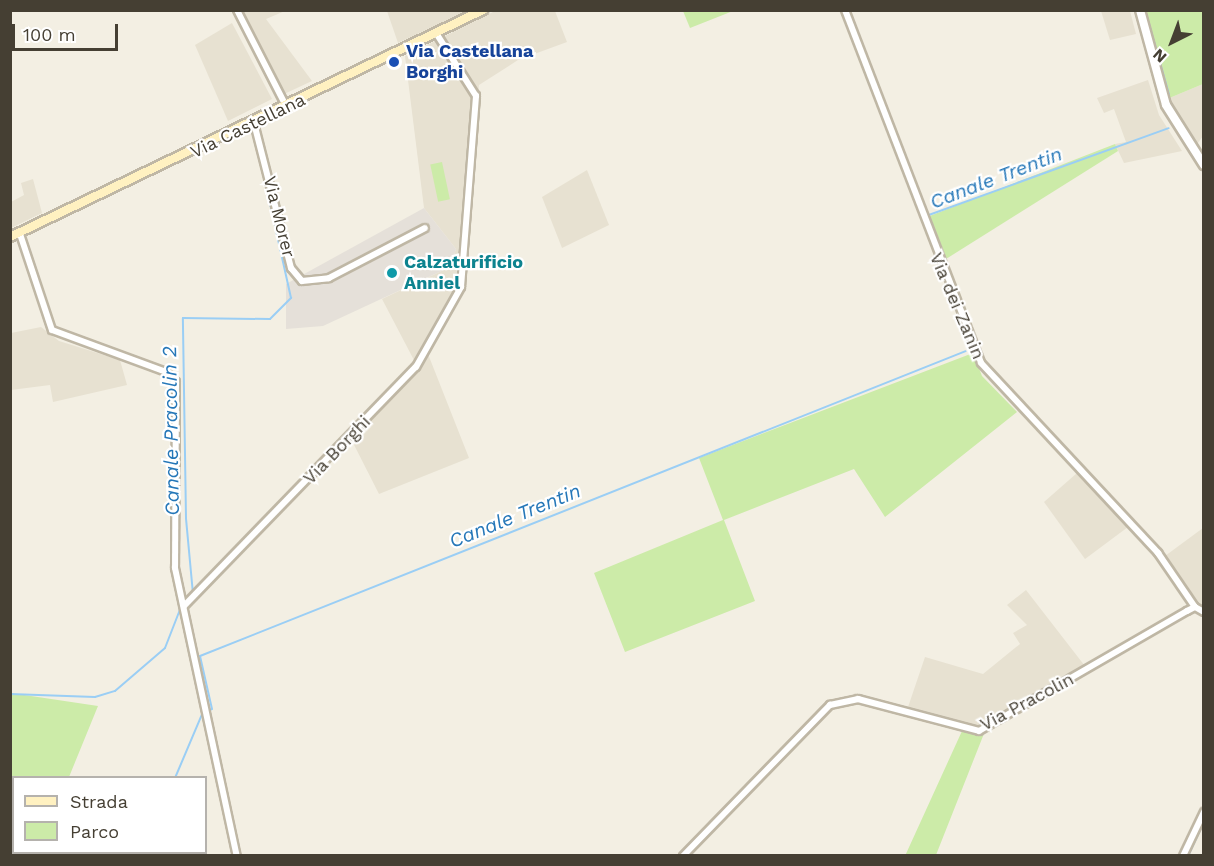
<!DOCTYPE html>
<style>
body{margin:0}
#map{position:relative;width:1214px;height:866px;overflow:hidden;background:#f3efe3;font-family:"Work Sans",sans-serif}
div>[style]{position:absolute}
.residential>*{inset:0;background:#e7e1d1}
.industrial>*{inset:0;background:#e5e0d9}
.green>*{inset:0;background:#cceba8;transform-origin:0 0}
.stream>*{height:2px;margin:-1px;padding:0 1px;transform-origin:1px;border-radius:1px;background:#9acef5}
.roads{filter:drop-shadow(2px 0 #bfb7a5) drop-shadow(-2px 0 #bfb7a5) drop-shadow(0 2px #bfb7a5) drop-shadow(0 -2px #bfb7a5)}
.minor>*{height:6px;margin:-3px;padding:0 3px;transform-origin:3px;border-radius:3px;background:#fff}
.tertiary>*{height:8px;margin:-4px;padding:0 4px;transform-origin:4px;border-radius:4px;background:#fff}
.secondary>*{height:8px;margin:-4px;padding:0 4px;transform-origin:4px;border-radius:4px;background:#fff1c1}
.dots>*{width:16px;height:16px;translate:-50% -50%;box-sizing:border-box;border:3px solid #fff;border-radius:50%}
span{translate:-50% -50%;white-space:nowrap;text-align:center;line-height:1.15;-webkit-text-stroke:4.5px #fff;paint-order:stroke}
.transit-label{font-size:18px;color:#164399;font-weight:700}
.left{translate:0 -50%;text-align:left}
.street-label{font-size:18px;color:#453f33}
.culture-label{font-size:18px;color:#0d838f;font-weight:700}
.water-label{font-size:20px;color:#2577b8;font-style:italic}
.frame{position:absolute;inset:0;border:12px solid #453f33;pointer-events:none}
.legend{position:absolute;left:12px;top:776px;width:195px;height:78px;box-sizing:border-box;background:#fff;border:2px solid #b5b2ad;margin:0;padding:8px 10px;list-style:none;font-size:18px;color:#453f33}
.legend li{display:flex;align-items:center;gap:12px;height:30px}
.legend b{width:30px;border:2px solid #b5b2ad}
.north{position:absolute;left:1142px;top:12px;width:60px;height:60px;-webkit-text-stroke:4px #fff;paint-order:stroke;rotate:222deg;font-size:16px;font-weight:700;line-height:24px;text-align:center;color:#453f33}
.north::after{content:'';display:block;margin:auto;width:21px;height:27px;background:#453f33;clip-path:polygon(50% 0,100% 100%,50% 72%,0 100%)}
.scale{position:absolute;left:12px;top:24px;width:106px;height:27px;box-sizing:border-box;border:3px solid #453f33;border-top:0;padding-left:8px;font-size:18px;line-height:21px;white-space:nowrap;color:#453f33;-webkit-text-stroke:4px #fff;paint-order:stroke}
</style>
<div id="map">
<div class="residential">
<div style="clip-path:polygon(237px 11px,285px 11px,266px 19px,312px 81px,282px 95px)"></div>
<div style="clip-path:polygon(387px 11px,387px 10px,467px 11px,398px 43px)"></div>
<div style="clip-path:polygon(495px 11px,555px 11px,567px 42px,518px 60px,479px 85px,461px 290px,428px 354px,469px 458px,379px 494px,348px 433px,416px 364px,382px 299px,450px 267px,456px 249px,424px 208px,405px 56px)"></div>
<div style="clip-path:polygon(1101px 11px,1130px 11px,1136px 34px,1110px 40px)"></div>
<div style="clip-path:polygon(232px 23px,272px 99px,228px 121px,195px 45px)"></div>
<div style="clip-path:polygon(1148px 80px,1159px 115px,1182px 151px,1124px 163px,1115px 144px,1126px 142px,1114px 109px,1104px 113px,1097px 98px)"></div>
<div style="clip-path:polygon(1203px 84px,1203px 136px,1195px 147px,1167px 99px)"></div>
<div style="clip-path:polygon(587px 170px,609px 225px,562px 248px,542px 197px)"></div>
<div style="clip-path:polygon(33px 179px,42px 213px,11px 228px,11px 202px,24px 195px,21px 183px)"></div>
<div style="clip-path:polygon(41px 327px,59px 341px,120px 360px,127px 385px,53px 402px,50px 385px,11px 390px,11px 333px)"></div>
<div style="clip-path:polygon(1077px 473px,1128px 527px,1085px 559px,1044px 502px)"></div>
<div style="clip-path:polygon(1203px 528px,1203px 608px,1165px 556px)"></div>
<div style="clip-path:polygon(1026px 590px,1088px 670px,972px 734px,906px 713px,925px 657px,983px 674px,1020px 644px,1013px 633px,1027px 625px,1007px 605px)"></div>
</div>
<div class="industrial">
<div style="clip-path:polygon(424px 208px,456px 249px,450px 267px,323px 326px,286px 329px,286px 284px)"></div>
</div>
<div class="green">
<div style="clip-path:polygon(683px 11px,733px 11px,690px 28px)"></div>
<div style="clip-path:polygon(1143px 11px,1203px 11px,1203px 84px,1167px 99px)"></div>
<div style="clip-path:polygon(1115px 144px,1118px 151px,938px 264px,922px 219px)"></div>
<div style="left:442px;top:162px;width:38px;height:12px;rotate:78deg"></div>
<div style="clip-path:polygon(973px 353px,982px 376px,1017px 412px,885px 517px,854px 469px,724px 520px,755px 601px,625px 652px,594px 573px,723px 520px,699px 458px)"></div>
<div style="clip-path:polygon(11px 693px,98px 706px,69px 777px,14px 778px,14px 852px,37px 855px,11px 855px)"></div>
<div style="clip-path:polygon(987px 726px,936px 855px,905px 856px,962px 731px,972px 734px)"></div>
</div>
<div class="stream">
<div style="left:1145px;top:10px;width:87px;rotate:74.1deg"></div>
<div style="left:926px;top:216px;width:258px;rotate:-19.9deg"></div>
<div style="left:193px;top:594px;width:76px;rotate:-95.3deg"></div>
<div style="left:186px;top:518px;width:200px;rotate:-90.9deg"></div>
<div style="left:183px;top:318px;width:87px;rotate:0.7deg"></div>
<div style="left:270px;top:319px;width:30px;rotate:-45deg"></div>
<div style="left:291px;top:298px;width:138px;rotate:-102.5deg"></div>
<div style="left:10px;top:694px;width:85px;rotate:2deg"></div>
<div style="left:95px;top:697px;width:21px;rotate:-17deg"></div>
<div style="left:115px;top:691px;width:66px;rotate:-40.7deg"></div>
<div style="left:165px;top:648px;width:44px;rotate:-68.7deg"></div>
<div style="left:175px;top:778px;width:72px;rotate:-67deg"></div>
<div style="left:203px;top:712px;width:9px;rotate:-18deg"></div>
<div style="left:212px;top:709px;width:54px;rotate:-102.8deg"></div>
<div style="left:200px;top:656px;width:824px;rotate:-21.71deg"></div>
<div style="left:141px;top:856px;width:4px;rotate:-63deg"></div>
<div style="left:1188px;top:856px;width:38px;rotate:-65deg"></div>
</div>
<div class="roads">
<div class="minor">
<div style="left:237px;top:10px;width:108px;rotate:63deg"></div>
<div style="left:845px;top:10px;width:378px;rotate:68.9deg"></div>
<div style="left:981px;top:363px;width:260px;rotate:47deg"></div>
<div style="left:1158px;top:553px;width:65px;rotate:55.6deg"></div>
<div style="left:254px;top:123px;width:150px;rotate:75.7deg"></div>
<div style="left:291px;top:268px;width:17px;rotate:50deg"></div>
<div style="left:302px;top:281px;width:27px;rotate:-6deg"></div>
<div style="left:329px;top:278px;width:108px;rotate:-27.5deg"></div>
<div style="left:20px;top:234px;width:101px;rotate:71.6deg"></div>
<div style="left:52px;top:330px;width:121px;rotate:20.2deg"></div>
<div style="left:166px;top:372px;width:14px;rotate:45deg"></div>
<div style="left:176px;top:382px;width:186px;rotate:90.3deg"></div>
<div style="left:175px;top:568px;width:295px;rotate:77.9deg"></div>
<div style="left:184px;top:606px;width:333px;rotate:-45.9deg"></div>
<div style="left:416px;top:367px;width:92px;rotate:-60.6deg"></div>
<div style="left:461px;top:287px;width:192px;rotate:-85.5deg"></div>
<div style="left:476px;top:96px;width:75px;rotate:-122.4deg"></div>
<div style="left:683px;top:856px;width:211px;rotate:-45.8deg"></div>
<div style="left:830px;top:705px;width:29px;rotate:-12deg"></div>
<div style="left:858px;top:699px;width:125px;rotate:14.8deg"></div>
<div style="left:979px;top:731px;width:240px;rotate:-30deg"></div>
<div style="left:1187px;top:611px;width:9px;rotate:-27deg"></div>
<div style="left:1195px;top:607px;width:10px;rotate:29deg"></div>
<div style="left:1183px;top:856px;width:49px;rotate:-64.5deg"></div>
</div>
<div class="tertiary">
<div style="left:1140px;top:10px;width:98px;rotate:74.7deg"></div>
<div style="left:1166px;top:105px;width:71px;rotate:57.7deg"></div>
</div>
<div class="secondary">
<div style="left:10px;top:237px;width:525px;rotate:-25.64deg"></div>
</div>
</div>
<div class="dots">
<div style="left:394px;top:62px;background:#1a4fb4"></div>
<div style="left:392px;top:273px;background:#0f9aa8"></div>
</div>
<div class="transit-label">
<span class="left" style="left:406px;top:62px">Via Castellana<br>Borghi</span>
</div>
<div class="street-label">
<span style="left:248px;top:126px;rotate:-26deg">Via Castellana</span>
<span style="left:279px;top:217px;rotate:76deg">Via Morer</span>
<span style="left:957px;top:306px;rotate:67deg">Via dei Zanin</span>
<span style="left:337px;top:450px;rotate:-46deg">Via Borghi</span>
<span style="left:1027px;top:702px;rotate:-28deg">Via Pracolin</span>
</div>
<div class="culture-label">
<span class="left" style="left:404px;top:273px">Calzaturificio<br>Anniel</span>
</div>
<div class="water-label">
<span style="left:996px;top:178px;rotate:-21deg">Canale Trentin</span>
<span style="left:171px;top:431px;rotate:-91deg">Canale Pracolin 2</span>
<span style="left:515px;top:516px;rotate:-22deg">Canale Trentin</span>
</div>
<div class="frame"></div>
<ul class="legend">
<li><b style="height:8px;background:#fff1c1"></b>Strada</li>
<li><b style="height:16px;background:#cceba8"></b>Parco</li>
</ul>
<div class="north">N</div>
<div class="scale">100 m</div>
</div>
